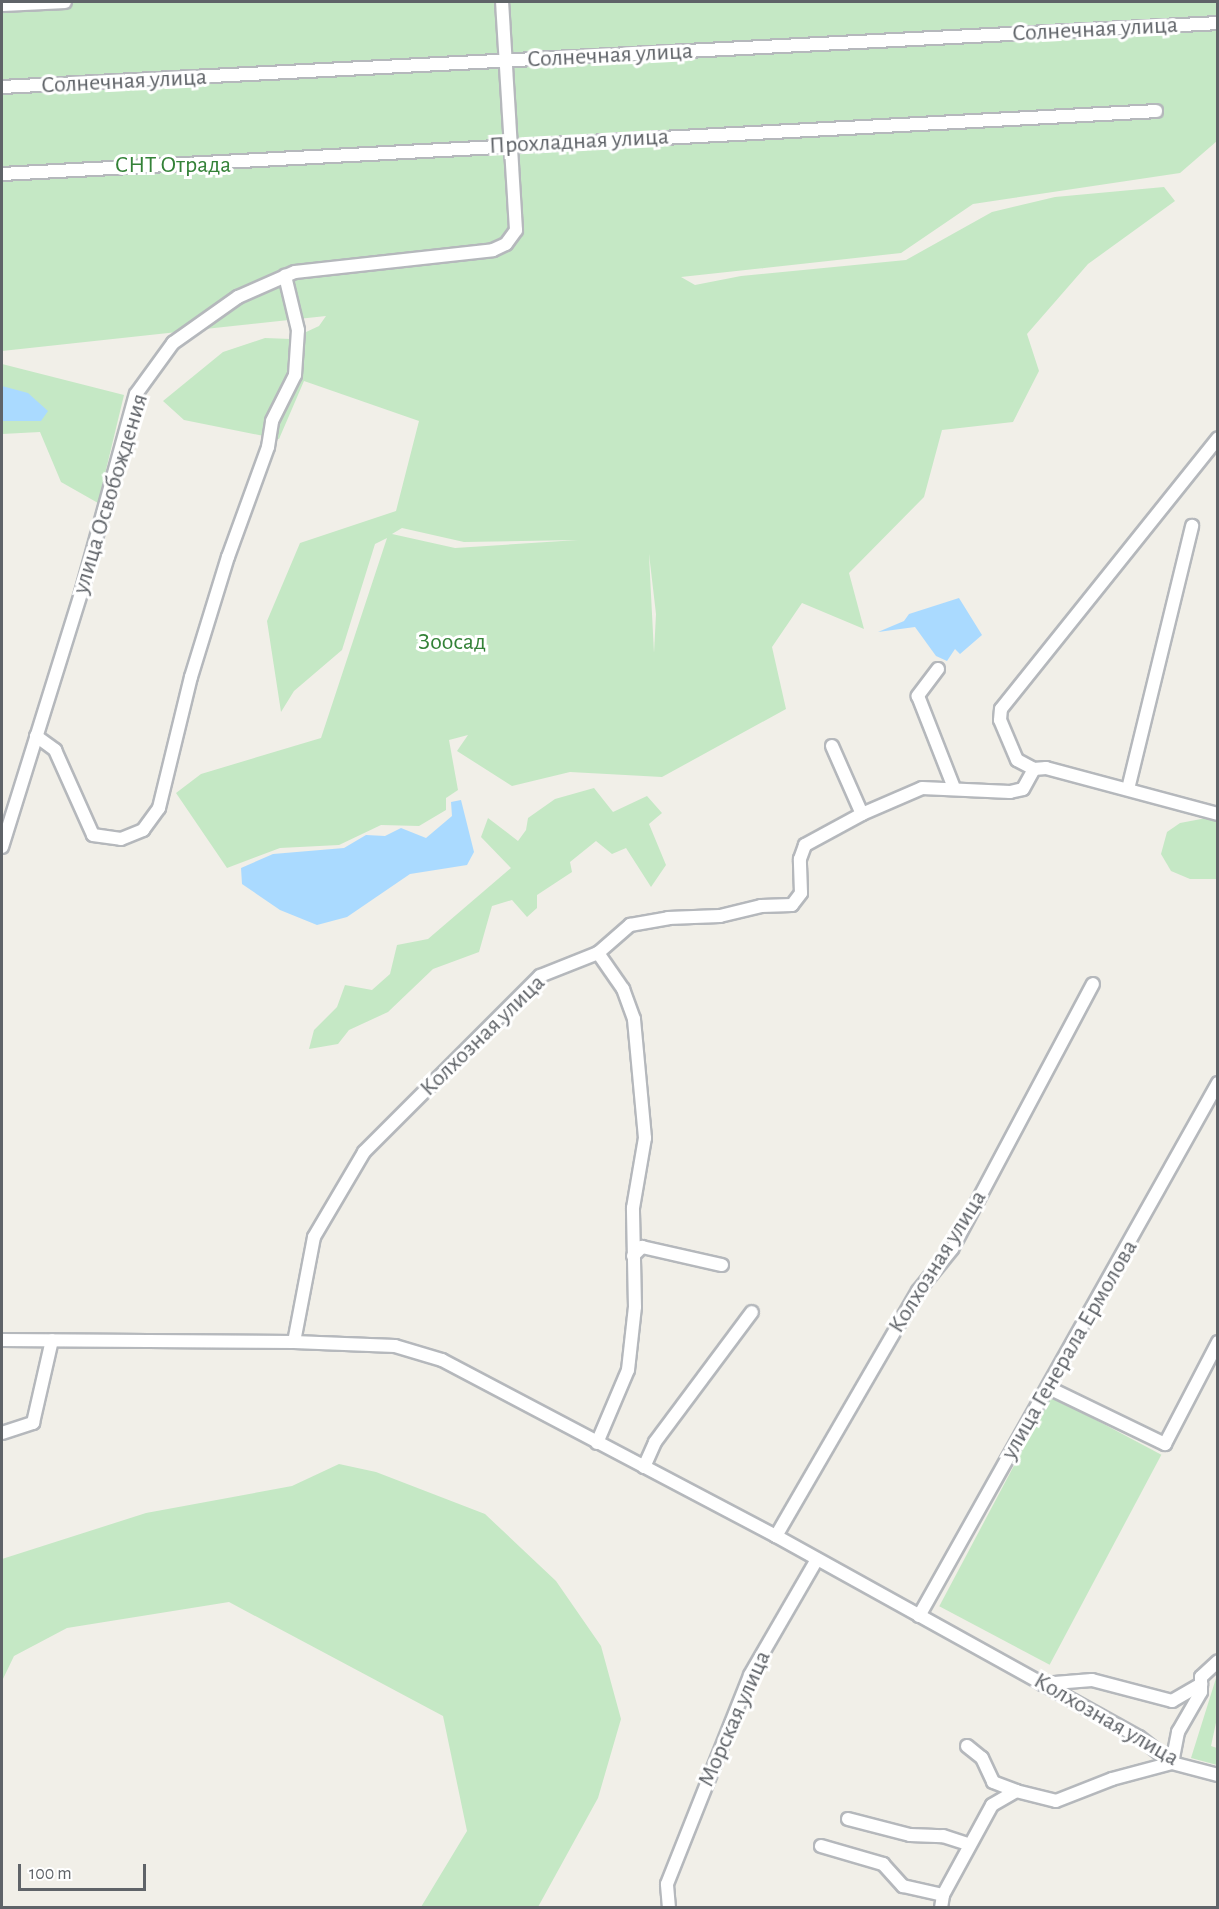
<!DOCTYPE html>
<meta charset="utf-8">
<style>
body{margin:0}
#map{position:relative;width:1219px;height:1909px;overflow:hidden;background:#f1efe8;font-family:"Alegreya Sans",sans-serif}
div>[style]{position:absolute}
.green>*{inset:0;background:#c5e8c5;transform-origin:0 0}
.water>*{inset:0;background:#aadaff}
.roads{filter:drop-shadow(2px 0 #b5b8bc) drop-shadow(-2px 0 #b5b8bc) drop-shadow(0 2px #b5b8bc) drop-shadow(0 -2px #b5b8bc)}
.minor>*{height:12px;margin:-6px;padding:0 6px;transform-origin:6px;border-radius:6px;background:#fff}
span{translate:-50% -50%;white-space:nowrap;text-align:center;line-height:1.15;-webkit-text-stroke:6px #fff;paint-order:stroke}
.street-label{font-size:24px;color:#5f6368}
.park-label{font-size:24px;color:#348238}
.frame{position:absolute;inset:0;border:3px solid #5f6368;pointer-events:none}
.scale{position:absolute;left:18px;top:1864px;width:128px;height:27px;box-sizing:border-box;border:3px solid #5f6368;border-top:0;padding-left:8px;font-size:18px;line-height:21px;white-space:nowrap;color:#5f6368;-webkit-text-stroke:4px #fff;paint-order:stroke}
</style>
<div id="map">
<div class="green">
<div style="clip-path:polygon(evenodd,2px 2px,1217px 2px,1217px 141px,1180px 173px,973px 204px,901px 253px,681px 277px,695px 285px,741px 276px,906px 260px,992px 212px,1055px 197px,1164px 187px,1175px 201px,1088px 264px,1027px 334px,1039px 371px,1013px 422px,942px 430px,924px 497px,849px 573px,864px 629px,802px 603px,772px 647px,786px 709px,662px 777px,570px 772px,512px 786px,457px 751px,468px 735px,449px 740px,458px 790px,446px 798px,446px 810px,419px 826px,381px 825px,339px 845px,280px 848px,227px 868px,176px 793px,201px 774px,321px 738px,387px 538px,375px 544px,342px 650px,294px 691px,281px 712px,267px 621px,300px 543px,396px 511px,419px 421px,304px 381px,279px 439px,184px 420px,163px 401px,223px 352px,265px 338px,291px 339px,319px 326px,326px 316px,2px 351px,2px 2px,402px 528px,464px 542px,578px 540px,455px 548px,392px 534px,402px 528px,2px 2px,649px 554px,656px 614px,654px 653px,649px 555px,649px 554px)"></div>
<div style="clip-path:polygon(2px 364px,124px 395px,98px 503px,61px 482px,40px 432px,2px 434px)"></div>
<div style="clip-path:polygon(594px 788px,613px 812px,647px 796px,662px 813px,649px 824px,666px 865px,651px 887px,626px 848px,612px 854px,596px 841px,570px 862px,572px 872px,537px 895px,537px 908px,527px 917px,512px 900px,492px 906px,479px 952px,433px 969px,388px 1012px,349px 1030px,338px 1044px,309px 1049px,314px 1030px,337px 1007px,345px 985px,372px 990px,390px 974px,397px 945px,428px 939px,511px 868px,481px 837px,488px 818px,518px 841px,526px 830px,528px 818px,555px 799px)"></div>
<div style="clip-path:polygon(1217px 816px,1217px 879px,1190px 879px,1171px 871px,1161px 854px,1167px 832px,1180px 823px)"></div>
<div style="left:1051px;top:1396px;width:125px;height:238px;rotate:28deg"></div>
<div style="clip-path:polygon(339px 1464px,376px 1472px,485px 1514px,556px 1581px,601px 1646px,621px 1719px,598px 1798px,538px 1907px,421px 1907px,467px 1831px,443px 1716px,229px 1602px,67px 1628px,14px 1656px,2px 1681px,2px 1559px,146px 1513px,292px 1486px)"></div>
<div style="clip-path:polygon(1217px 1675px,1217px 1718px,1211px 1746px,1217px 1748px,1217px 1765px,1191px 1758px)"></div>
</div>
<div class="water">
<div style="clip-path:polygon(2px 386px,28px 393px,48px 411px,41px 421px,2px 421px)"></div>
<div style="clip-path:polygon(959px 598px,982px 635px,960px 654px,955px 649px,947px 661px,936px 656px,915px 627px,878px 632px,904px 621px,909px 614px)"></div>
<div style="clip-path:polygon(461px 800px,474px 852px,467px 865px,410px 874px,347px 917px,317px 925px,280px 910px,242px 884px,241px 868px,273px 854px,344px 848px,366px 835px,385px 836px,401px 828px,426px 838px,452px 816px,451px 802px)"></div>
</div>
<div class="roads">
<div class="minor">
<div style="left:2px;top:5px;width:63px;rotate:-2.7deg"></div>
<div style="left:2px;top:87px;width:1218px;rotate:-3.01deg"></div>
<div style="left:2px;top:174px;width:1156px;rotate:-3.12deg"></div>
<div style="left:938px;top:669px;width:34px;rotate:127deg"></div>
<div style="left:918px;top:696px;width:99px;rotate:68.6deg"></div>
<div style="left:36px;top:736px;width:24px;rotate:36deg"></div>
<div style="left:55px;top:750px;width:93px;rotate:65.9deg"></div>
<div style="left:93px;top:835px;width:28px;rotate:8deg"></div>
<div style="left:121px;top:839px;width:24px;rotate:-22deg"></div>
<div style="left:143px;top:830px;width:27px;rotate:-54deg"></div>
<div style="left:159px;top:808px;width:135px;rotate:-76.3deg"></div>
<div style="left:191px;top:677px;width:126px;rotate:-72.9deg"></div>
<div style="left:228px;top:557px;width:117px;rotate:-70deg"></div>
<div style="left:268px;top:447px;width:26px;rotate:-81deg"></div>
<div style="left:272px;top:421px;width:51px;rotate:-63.4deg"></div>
<div style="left:295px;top:375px;width:45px;rotate:-86.2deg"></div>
<div style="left:298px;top:330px;width:56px;rotate:-103.5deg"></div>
<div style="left:832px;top:746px;width:74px;rotate:66.2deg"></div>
<div style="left:862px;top:814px;width:65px;rotate:-23.4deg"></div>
<div style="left:922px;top:788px;width:88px;rotate:2.6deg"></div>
<div style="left:1010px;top:792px;width:13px;rotate:-13deg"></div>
<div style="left:1023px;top:789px;width:23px;rotate:-61deg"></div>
<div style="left:1034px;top:769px;width:12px;rotate:-5deg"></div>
<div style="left:1046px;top:768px;width:178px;rotate:15deg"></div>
<div style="left:1034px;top:769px;width:19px;rotate:-152deg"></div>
<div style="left:1017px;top:760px;width:43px;rotate:-113deg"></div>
<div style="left:1000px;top:720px;width:11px;rotate:-85deg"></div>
<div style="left:1001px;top:709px;width:347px;rotate:-51.3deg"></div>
<div style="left:1128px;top:789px;width:271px;rotate:-76.3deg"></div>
<div style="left:2px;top:847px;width:266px;rotate:-72.7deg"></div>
<div style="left:81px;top:593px;width:206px;rotate:-74.6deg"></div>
<div style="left:136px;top:394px;width:63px;rotate:-54deg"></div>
<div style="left:173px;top:343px;width:80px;rotate:-35.3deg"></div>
<div style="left:238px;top:297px;width:62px;rotate:-23.7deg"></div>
<div style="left:295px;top:272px;width:199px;rotate:-6.3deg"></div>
<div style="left:493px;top:250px;width:14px;rotate:-25deg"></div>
<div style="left:506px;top:244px;width:17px;rotate:-54deg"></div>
<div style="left:516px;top:230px;width:228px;rotate:-93.5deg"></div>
<div style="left:633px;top:1256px;width:13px;rotate:-45deg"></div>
<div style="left:642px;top:1247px;width:82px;rotate:12.7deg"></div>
<div style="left:2px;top:1340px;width:292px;rotate:0.4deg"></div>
<div style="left:294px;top:1342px;width:101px;rotate:2.3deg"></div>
<div style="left:395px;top:1346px;width:49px;rotate:16.6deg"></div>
<div style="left:442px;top:1360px;width:378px;rotate:27.8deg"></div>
<div style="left:776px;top:1536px;width:415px;rotate:29deg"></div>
<div style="left:1139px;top:1737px;width:42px;rotate:38.2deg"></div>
<div style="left:1172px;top:1763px;width:48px;rotate:14.6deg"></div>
<div style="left:294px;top:1342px;width:107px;rotate:-79.2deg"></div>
<div style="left:314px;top:1237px;width:99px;rotate:-59.5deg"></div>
<div style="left:364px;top:1152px;width:249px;rotate:-45deg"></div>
<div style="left:540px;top:976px;width:62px;rotate:-21.6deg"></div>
<div style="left:598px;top:953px;width:43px;rotate:-41.2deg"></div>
<div style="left:630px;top:925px;width:39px;rotate:-10deg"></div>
<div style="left:668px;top:918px;width:52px;rotate:-2.2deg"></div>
<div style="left:720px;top:916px;width:42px;rotate:-13.7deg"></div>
<div style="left:761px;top:906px;width:31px;rotate:-2deg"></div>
<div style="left:792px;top:905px;width:15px;rotate:-53deg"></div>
<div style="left:801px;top:893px;width:34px;rotate:-92deg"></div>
<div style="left:800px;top:859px;width:15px;rotate:-70deg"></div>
<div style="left:805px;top:845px;width:65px;rotate:-28.5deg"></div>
<div style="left:1049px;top:1388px;width:129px;rotate:25.8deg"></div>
<div style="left:1165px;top:1444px;width:115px;rotate:-62.5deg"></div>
<div style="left:2px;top:1433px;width:33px;rotate:-18deg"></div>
<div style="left:33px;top:1423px;width:85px;rotate:-77.1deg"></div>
<div style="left:597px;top:1443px;width:79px;rotate:-67deg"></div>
<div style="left:628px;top:1370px;width:63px;rotate:-83.7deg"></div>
<div style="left:635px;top:1307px;width:99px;rotate:-91.2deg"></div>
<div style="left:633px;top:1208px;width:71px;rotate:-80.3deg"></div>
<div style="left:645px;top:1138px;width:120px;rotate:-95.3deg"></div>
<div style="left:634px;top:1019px;width:32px;rotate:-110deg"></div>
<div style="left:623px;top:989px;width:44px;rotate:-124.8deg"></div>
<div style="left:644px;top:1467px;width:27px;rotate:-66deg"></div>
<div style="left:655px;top:1442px;width:162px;rotate:-53.3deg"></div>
<div style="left:776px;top:1536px;width:283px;rotate:-59.9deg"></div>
<div style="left:918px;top:1291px;width:54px;rotate:-51deg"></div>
<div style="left:952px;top:1249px;width:300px;rotate:-62deg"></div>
<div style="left:919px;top:1616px;width:611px;rotate:-60.71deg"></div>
<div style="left:1042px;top:1684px;width:50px;rotate:-4.6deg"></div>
<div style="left:1092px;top:1680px;width:83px;rotate:14.7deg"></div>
<div style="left:1172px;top:1701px;width:34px;rotate:-30deg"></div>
<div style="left:967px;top:1746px;width:19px;rotate:39deg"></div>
<div style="left:982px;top:1758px;width:26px;rotate:65deg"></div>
<div style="left:993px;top:1782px;width:25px;rotate:21deg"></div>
<div style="left:848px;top:1819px;width:64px;rotate:14.5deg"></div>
<div style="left:910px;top:1835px;width:33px;rotate:2deg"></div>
<div style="left:943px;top:1836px;width:28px;rotate:18deg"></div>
<div style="left:821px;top:1846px;width:65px;rotate:16.2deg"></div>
<div style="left:883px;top:1864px;width:30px;rotate:48deg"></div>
<div style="left:903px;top:1886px;width:41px;rotate:12.7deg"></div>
<div style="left:669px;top:1908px;width:24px;rotate:-95deg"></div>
<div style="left:667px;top:1884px;width:225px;rotate:-68.3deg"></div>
<div style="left:750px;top:1675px;width:132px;rotate:-59.9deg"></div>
<div style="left:941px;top:1908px;width:13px;rotate:-81deg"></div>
<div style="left:943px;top:1895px;width:102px;rotate:-61.4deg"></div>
<div style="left:992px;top:1805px;width:28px;rotate:-30deg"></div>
<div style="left:1016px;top:1791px;width:41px;rotate:14deg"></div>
<div style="left:1056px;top:1801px;width:60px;rotate:-21.4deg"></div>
<div style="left:1112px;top:1779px;width:62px;rotate:-14.9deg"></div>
<div style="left:1172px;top:1763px;width:32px;rotate:-79deg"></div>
<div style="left:1178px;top:1732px;width:46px;rotate:-60.1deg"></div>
<div style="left:1201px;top:1692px;width:15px;rotate:-90deg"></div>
<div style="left:1201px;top:1677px;width:23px;rotate:-43deg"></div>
</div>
</div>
<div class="street-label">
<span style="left:1095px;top:30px;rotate:-3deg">Солнечная улица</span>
<span style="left:610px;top:56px;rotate:-3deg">Солнечная улица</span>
<span style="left:124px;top:82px;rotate:-3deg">Солнечная улица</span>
<span style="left:579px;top:142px;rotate:-3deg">Прохладная улица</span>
<span style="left:111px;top:494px;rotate:-73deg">улица Освобождения</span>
<span style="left:483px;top:1036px;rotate:-44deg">Колхозная улица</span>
<span style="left:938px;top:1262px;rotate:-58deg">Колхозная улица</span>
<span style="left:1070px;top:1350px;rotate:-60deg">улица Генерала Ермолова</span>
<span style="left:735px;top:1719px;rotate:-66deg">Морская улица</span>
<span style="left:1106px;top:1720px;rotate:30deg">Колхозная улица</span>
</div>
<div class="park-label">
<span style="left:173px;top:166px">СНТ Отрада</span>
<span style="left:452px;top:643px">Зоосад</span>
</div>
<div class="frame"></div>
<div class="scale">100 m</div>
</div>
